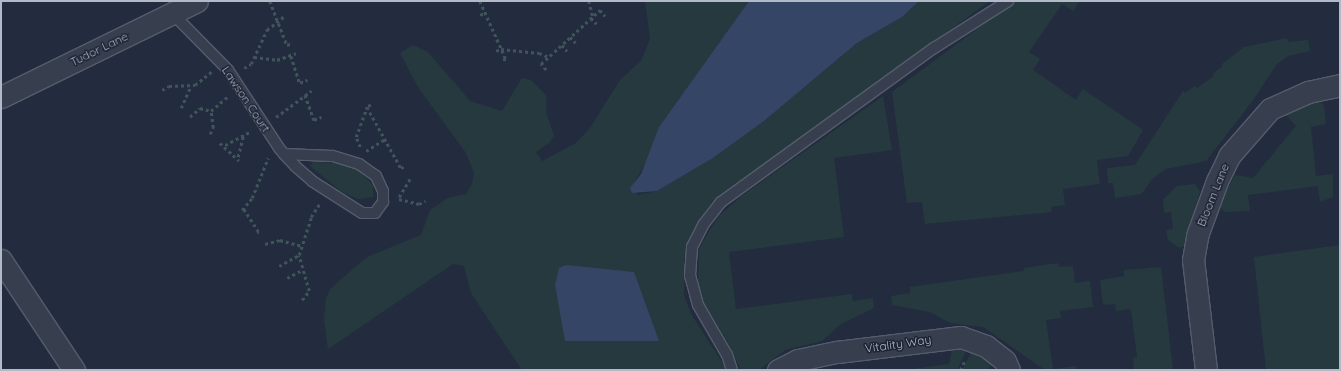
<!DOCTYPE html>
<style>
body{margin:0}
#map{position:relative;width:1341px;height:371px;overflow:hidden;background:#232c3e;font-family:Quicksand,sans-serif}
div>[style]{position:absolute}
.green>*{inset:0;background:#25393f}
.water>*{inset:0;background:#354565}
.path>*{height:2.5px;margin-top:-1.25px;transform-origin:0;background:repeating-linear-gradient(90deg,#405559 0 3px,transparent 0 6px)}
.roads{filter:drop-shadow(1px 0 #555c6c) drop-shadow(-1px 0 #555c6c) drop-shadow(0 1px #555c6c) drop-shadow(0 -1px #555c6c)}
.service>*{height:10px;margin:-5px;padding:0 5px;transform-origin:5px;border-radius:5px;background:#373e4e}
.minor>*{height:21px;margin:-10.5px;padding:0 10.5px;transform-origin:10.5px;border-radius:10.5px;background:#373e4e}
span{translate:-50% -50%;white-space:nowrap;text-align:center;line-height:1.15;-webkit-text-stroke:3px #1c2333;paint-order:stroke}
.street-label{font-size:12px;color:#b2b9c9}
.frame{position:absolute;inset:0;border:2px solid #b2b9c9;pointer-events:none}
</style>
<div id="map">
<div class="green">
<div style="clip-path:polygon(645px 1px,749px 1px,659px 127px,651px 153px,635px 181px,637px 195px,657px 191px,713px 158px,764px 121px,857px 43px,902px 17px,919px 1px,990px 1px,712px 202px,698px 222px,685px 249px,684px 295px,691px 314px,727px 370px,522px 370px,471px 293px,464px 266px,453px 264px,328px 349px,324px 320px,326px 298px,330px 289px,367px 257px,421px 235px,430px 210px,448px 198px,466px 194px,472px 184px,474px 173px,466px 153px,418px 87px,400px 53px,413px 45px,428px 52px,470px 101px,502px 111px,522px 78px,531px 80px,546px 95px,546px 112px,554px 136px,549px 143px,536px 152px,542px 161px,576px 143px,590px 128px,620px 80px,641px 61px,650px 39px)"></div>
<div style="clip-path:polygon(1015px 1px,1080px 1px,1073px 11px,1062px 4px,1029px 52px,1040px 59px,1033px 70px,1076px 100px,1083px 89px,1143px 130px,1128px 156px,1097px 160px,1100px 184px,1063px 189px,1065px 205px,1051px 207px,1052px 212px,925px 224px,922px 202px,907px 203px,892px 92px)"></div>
<div style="clip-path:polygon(1287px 38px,1288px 42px,1308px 40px,1310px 51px,1288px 56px,1276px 65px,1254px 99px,1206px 161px,1166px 169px,1152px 179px,1142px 194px,1115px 198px,1113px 183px,1108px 183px,1107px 168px,1135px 165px,1183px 91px,1185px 93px,1195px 86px,1197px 88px,1214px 76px,1213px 73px,1223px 66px,1222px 64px,1244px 47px)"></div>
<div style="clip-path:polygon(883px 96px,892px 150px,834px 158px,844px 237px,729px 252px,736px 309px,852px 294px,853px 301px,873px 298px,874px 308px,841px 324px,822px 341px,785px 350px,759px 370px,741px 370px,728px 342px,704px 303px,698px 285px,699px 249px,709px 231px,720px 215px,743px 195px)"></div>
<div style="clip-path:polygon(1317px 99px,1324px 106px,1326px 124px,1311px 127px,1316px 176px,1333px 174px,1333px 197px,1320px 202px,1318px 186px,1248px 195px,1250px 211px,1224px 212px,1219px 205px,1235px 175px,1253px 178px,1296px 126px,1285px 114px)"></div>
<div style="clip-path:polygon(313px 162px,340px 163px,358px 170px,373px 185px,373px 197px,358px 199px,342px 192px,310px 166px)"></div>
<div style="clip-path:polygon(1195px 184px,1200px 191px,1184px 246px,1179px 248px,1168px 240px,1166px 230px,1173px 229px,1171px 212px,1164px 213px,1163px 200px,1177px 186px)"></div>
<div style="clip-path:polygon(1340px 245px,1340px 370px,1266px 370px,1254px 257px)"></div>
<div style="clip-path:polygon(1058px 263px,1059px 267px,1073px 266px,1075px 283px,1090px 281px,1093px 307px,1060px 311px,1061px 318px,1046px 320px,1053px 369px,1076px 366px,1077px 370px,1045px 370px,983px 327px,950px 323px,930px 312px,892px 305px,891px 296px,910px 293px,910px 287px,1024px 271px,1024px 268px)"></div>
<div style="clip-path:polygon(1161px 267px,1173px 370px,1134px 370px,1133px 358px,1137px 357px,1131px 309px,1116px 311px,1115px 304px,1103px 305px,1100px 280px,1124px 276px,1124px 270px)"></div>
<div style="clip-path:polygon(953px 345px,967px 349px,957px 370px,904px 370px,949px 364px)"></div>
<div style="clip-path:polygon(973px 349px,999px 366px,989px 366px,989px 370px,962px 370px)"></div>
</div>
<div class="water">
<div style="clip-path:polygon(749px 1px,919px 1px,902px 17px,857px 43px,764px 121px,713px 158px,657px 191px,632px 193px,630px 188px,641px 174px,659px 127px)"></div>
<div style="clip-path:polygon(566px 265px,634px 272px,659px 341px,565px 341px,555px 285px,559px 268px)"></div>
</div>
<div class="path">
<div style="left:270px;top:1px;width:47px;rotate:68.9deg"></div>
<div style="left:287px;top:45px;width:6px;rotate:-18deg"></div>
<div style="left:480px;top:1px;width:64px;rotate:65.9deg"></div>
<div style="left:506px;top:59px;width:5px;rotate:158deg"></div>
<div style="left:589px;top:1px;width:16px;rotate:76deg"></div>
<div style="left:480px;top:15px;width:5px;rotate:-22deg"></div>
<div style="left:591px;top:18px;width:8px;rotate:45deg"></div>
<div style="left:570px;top:37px;width:8px;rotate:45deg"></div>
<div style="left:562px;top:45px;width:8px;rotate:50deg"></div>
<div style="left:496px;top:51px;width:5px;rotate:-22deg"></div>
<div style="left:501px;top:49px;width:38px;rotate:6deg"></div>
<div style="left:539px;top:53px;width:11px;rotate:22deg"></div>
<div style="left:291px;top:56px;width:28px;rotate:72deg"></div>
<div style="left:300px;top:83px;width:8px;rotate:-23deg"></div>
<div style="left:254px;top:57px;width:23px;rotate:7deg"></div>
<div style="left:277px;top:60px;width:20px;rotate:-20deg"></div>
<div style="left:244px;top:68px;width:8px;rotate:-30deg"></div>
<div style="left:251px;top:64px;width:38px;rotate:-65deg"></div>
<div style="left:267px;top:30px;width:21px;rotate:-39deg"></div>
<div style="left:546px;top:70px;width:8px;rotate:-130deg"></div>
<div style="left:541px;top:64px;width:80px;rotate:-42.5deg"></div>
<div style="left:600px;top:10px;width:8px;rotate:50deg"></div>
<div style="left:162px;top:90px;width:8px;rotate:-30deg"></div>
<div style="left:169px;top:86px;width:26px;rotate:-2deg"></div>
<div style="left:195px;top:85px;width:21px;rotate:-39deg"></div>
<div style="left:305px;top:95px;width:27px;rotate:70deg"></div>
<div style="left:314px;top:120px;width:8px;rotate:-23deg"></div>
<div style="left:371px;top:105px;width:4px;rotate:153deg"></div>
<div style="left:367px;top:107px;width:70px;rotate:60.9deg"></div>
<div style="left:401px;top:168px;width:4px;rotate:-27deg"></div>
<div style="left:181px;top:108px;width:24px;rotate:-66deg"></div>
<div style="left:190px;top:117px;width:13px;rotate:-42deg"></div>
<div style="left:200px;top:108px;width:11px;rotate:15deg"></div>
<div style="left:211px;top:111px;width:23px;rotate:-41deg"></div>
<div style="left:276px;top:117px;width:44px;rotate:-36.6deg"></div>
<div style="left:210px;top:134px;width:7px;rotate:-63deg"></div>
<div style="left:213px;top:128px;width:17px;rotate:-97deg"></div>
<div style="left:220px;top:143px;width:26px;rotate:43deg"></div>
<div style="left:225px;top:145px;width:30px;rotate:-28deg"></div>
<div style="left:360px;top:147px;width:11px;rotate:-112deg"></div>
<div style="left:356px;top:137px;width:32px;rotate:-70deg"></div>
<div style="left:366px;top:151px;width:22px;rotate:-32deg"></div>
<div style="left:238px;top:157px;width:21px;rotate:-76deg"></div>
<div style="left:399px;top:197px;width:23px;rotate:-59deg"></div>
<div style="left:399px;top:199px;width:21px;rotate:14deg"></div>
<div style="left:419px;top:204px;width:7px;rotate:-27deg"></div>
<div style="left:244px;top:209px;width:27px;rotate:57deg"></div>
<div style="left:259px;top:232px;width:2px;rotate:153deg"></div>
<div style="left:242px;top:210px;width:16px;rotate:-50deg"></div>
<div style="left:252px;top:198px;width:43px;rotate:-68.2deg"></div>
<div style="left:265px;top:244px;width:16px;rotate:-15deg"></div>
<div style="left:280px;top:240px;width:23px;rotate:15deg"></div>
<div style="left:279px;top:266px;width:23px;rotate:-29deg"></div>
<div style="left:287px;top:278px;width:17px;rotate:-28deg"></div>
<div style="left:302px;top:300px;width:11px;rotate:-52deg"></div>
<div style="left:309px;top:291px;width:37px;rotate:-106deg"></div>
<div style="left:299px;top:255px;width:40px;rotate:-72deg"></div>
<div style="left:311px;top:217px;width:17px;rotate:-57deg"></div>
<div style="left:960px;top:370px;width:11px;rotate:-63deg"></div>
</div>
<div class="roads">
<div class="service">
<div style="left:172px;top:13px;width:80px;rotate:45.5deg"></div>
<div style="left:228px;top:70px;width:93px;rotate:56.8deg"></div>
<div style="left:279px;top:148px;width:8px;rotate:50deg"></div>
<div style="left:284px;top:154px;width:16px;rotate:47deg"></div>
<div style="left:295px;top:166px;width:23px;rotate:41deg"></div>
<div style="left:312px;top:181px;width:59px;rotate:32.6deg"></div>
<div style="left:362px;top:213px;width:13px"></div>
<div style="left:375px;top:213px;width:14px;rotate:-54deg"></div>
<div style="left:383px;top:202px;width:11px;rotate:-90deg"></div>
<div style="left:383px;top:191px;width:17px;rotate:-115deg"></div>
<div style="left:376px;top:176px;width:21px;rotate:-145deg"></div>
<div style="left:359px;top:164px;width:28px;rotate:-163deg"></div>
<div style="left:332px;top:156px;width:48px;rotate:-177.6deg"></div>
<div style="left:732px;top:370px;width:16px;rotate:-108deg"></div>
<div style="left:727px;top:355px;width:58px;rotate:-120.1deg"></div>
<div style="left:698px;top:305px;width:30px;rotate:-105deg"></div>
<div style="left:690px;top:276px;width:29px;rotate:-86deg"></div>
<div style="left:692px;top:247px;width:25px;rotate:-63deg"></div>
<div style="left:703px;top:225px;width:29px;rotate:-52deg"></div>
<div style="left:721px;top:202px;width:263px;rotate:-35.9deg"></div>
<div style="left:934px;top:48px;width:88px;rotate:-32.4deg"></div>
</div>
<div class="minor">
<div style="left:1px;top:97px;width:218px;rotate:-26.1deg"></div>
<div style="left:1px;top:260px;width:132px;rotate:56.4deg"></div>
<div style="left:778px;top:370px;width:22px;rotate:-27deg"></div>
<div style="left:798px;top:360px;width:40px;rotate:-12deg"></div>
<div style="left:837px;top:352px;width:125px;rotate:-6.9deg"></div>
<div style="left:961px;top:337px;width:27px;rotate:20deg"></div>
<div style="left:986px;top:346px;width:24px;rotate:38deg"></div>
<div style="left:1005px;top:361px;width:10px;rotate:66deg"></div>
<div style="left:1206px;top:370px;width:111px;rotate:-96.7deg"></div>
<div style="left:1193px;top:260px;width:27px;rotate:-80deg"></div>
<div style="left:1198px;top:233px;width:55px;rotate:-69.9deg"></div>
<div style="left:1217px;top:181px;width:28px;rotate:-64deg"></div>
<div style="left:1229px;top:156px;width:62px;rotate:-48.9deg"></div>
<div style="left:1270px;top:109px;width:42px;rotate:-24.1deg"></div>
<div style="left:1308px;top:92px;width:33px;rotate:-12deg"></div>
</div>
</div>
<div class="street-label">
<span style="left:99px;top:49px;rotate:-26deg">Tudor Lane</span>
<span style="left:246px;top:99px;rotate:56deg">Lawson Court</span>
<span style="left:1213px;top:195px;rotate:-68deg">Bloom Lane</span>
<span style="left:898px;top:344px;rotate:-8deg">Vitality Way</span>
</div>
<div class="frame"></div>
</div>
